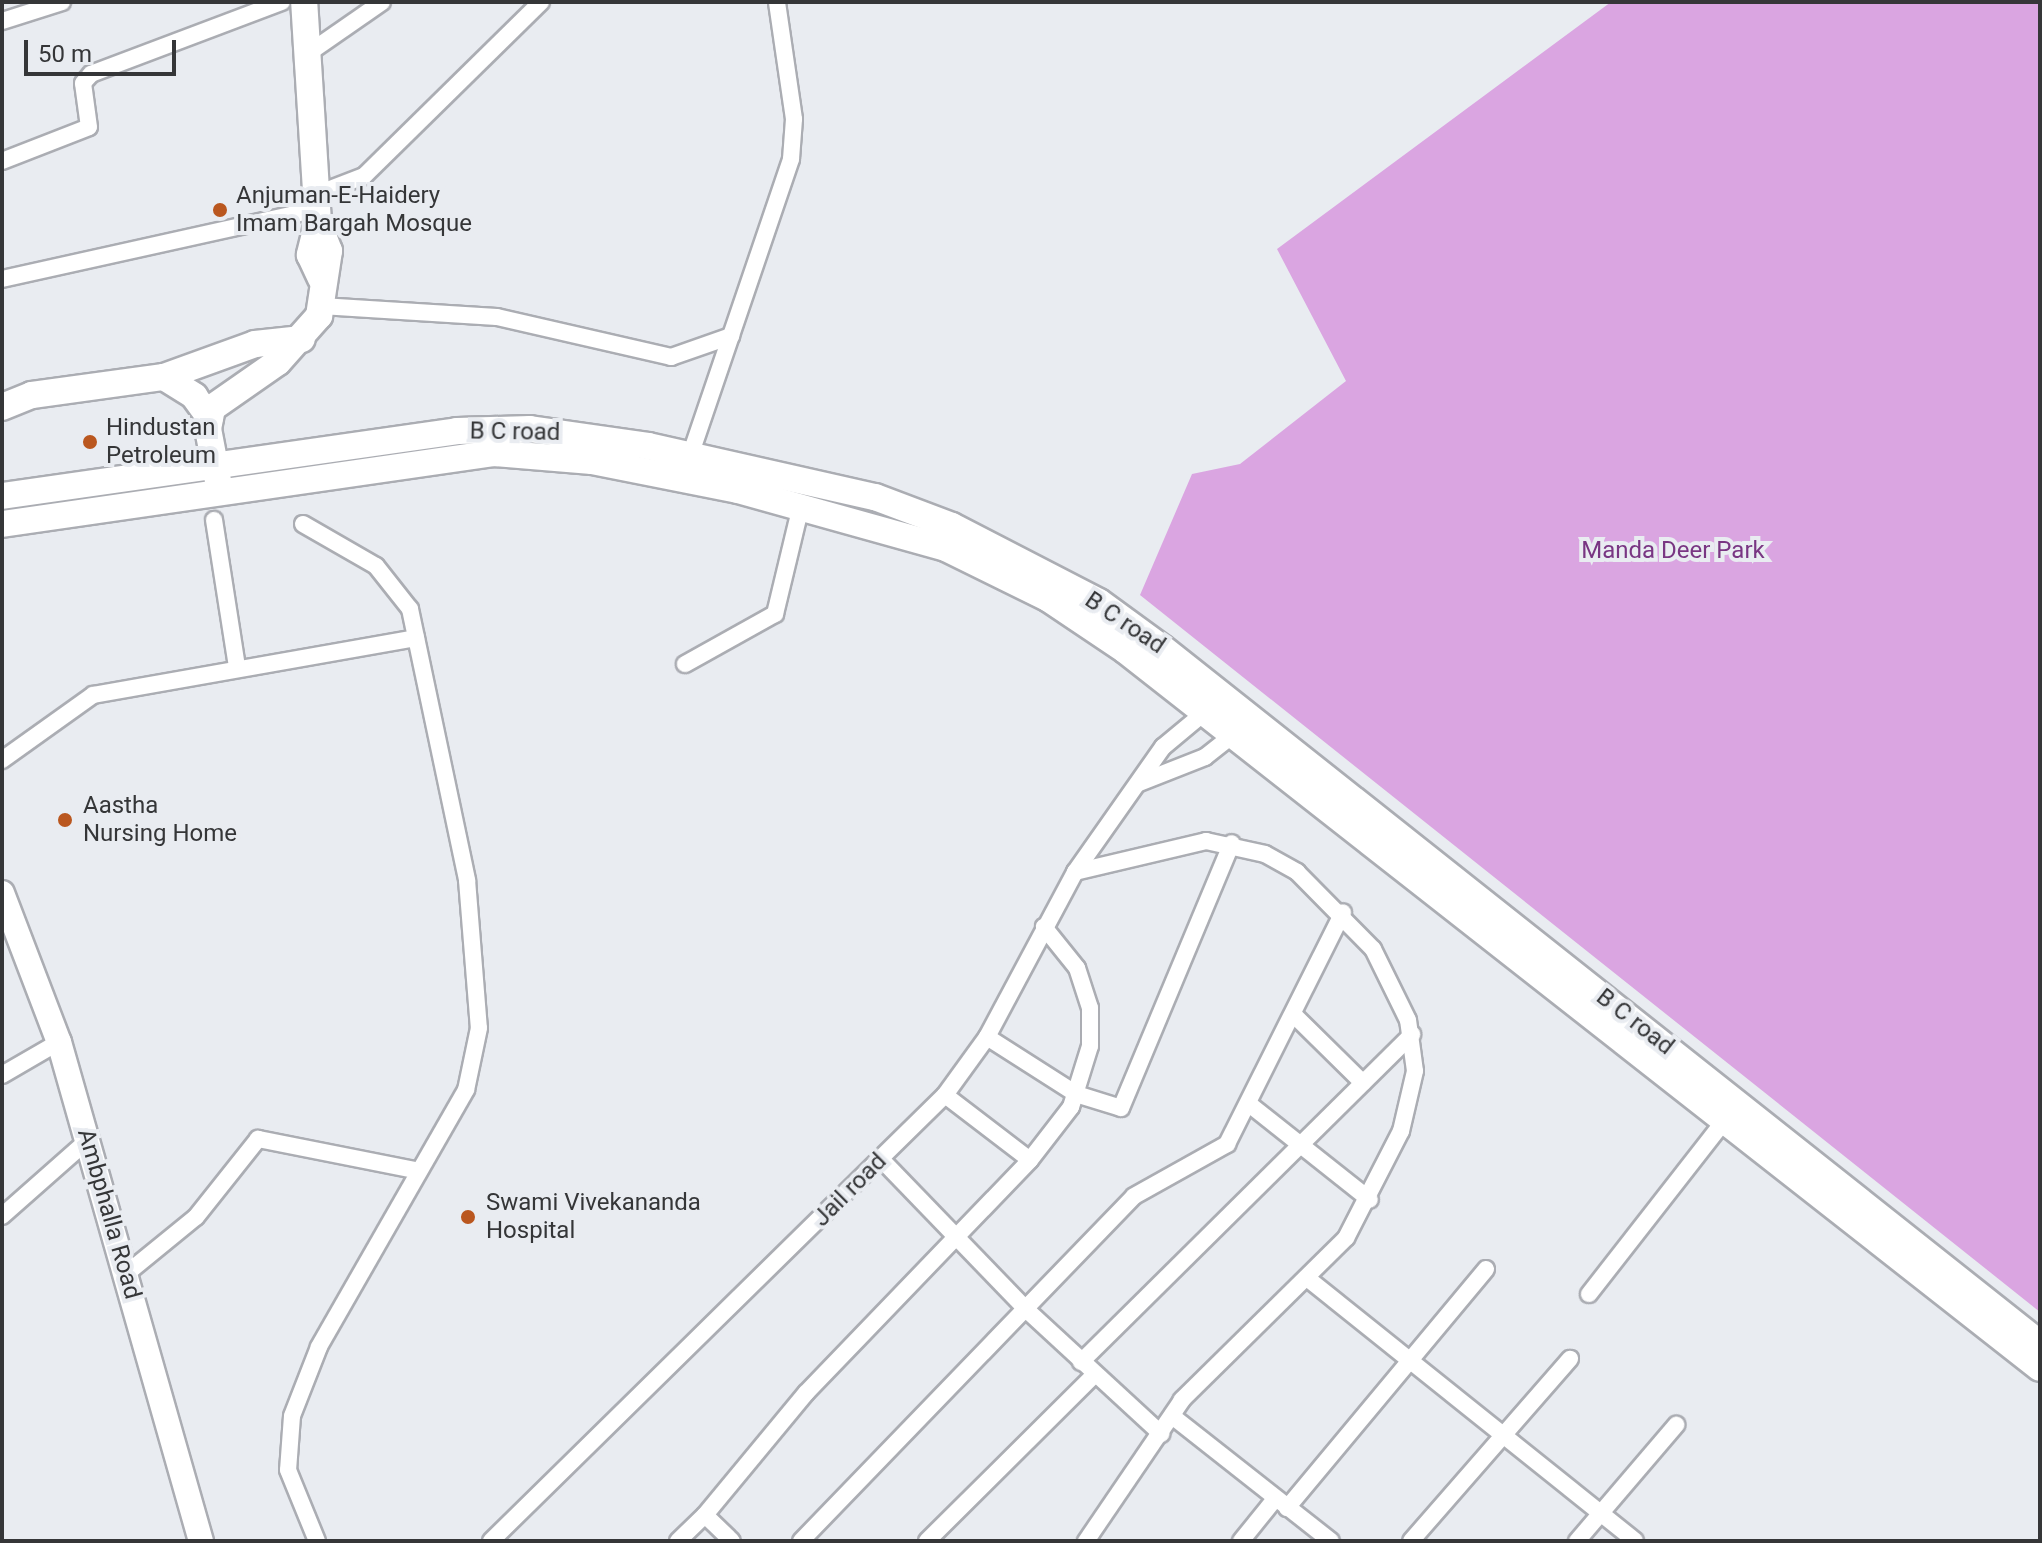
<!DOCTYPE html>
<style>
body{margin:0}
#map{position:relative;width:2042px;height:1543px;overflow:hidden;background:#e9ecf1;font-family:Roboto,sans-serif}
div>[style]{position:absolute}
.green>*{inset:0;background:#daa5e1}
.roads{filter:drop-shadow(2px 0 #abadb3) drop-shadow(-2px 0 #abadb3) drop-shadow(0 2px #abadb3) drop-shadow(0 -2px #abadb3)}
.street>*{height:16px;margin:-8px;padding:0 8px;transform-origin:8px;border-radius:8px;background:#fff}
.secondary>*{height:24px;margin:-12px;padding:0 12px;transform-origin:12px;border-radius:12px;background:#fff}
.primary>*{height:26px;margin:-13px;padding:0 13px;transform-origin:13px;border-radius:13px;background:#fff}
.dots>*{width:22px;height:22px;translate:-50% -50%;box-sizing:border-box;border:4px solid #e9ecf1;border-radius:50%}
span{translate:-50% -50%;white-space:nowrap;text-align:center;line-height:1.15;-webkit-text-stroke:8px #e9ecf1;paint-order:stroke}
.poi-label{font-size:24px;color:#353638}
.left{translate:0 -50%;text-align:left}
.street-label{font-size:24px;color:#353638}
.park-label{font-size:24px;color:#793683}
.frame{position:absolute;inset:0;border:4px solid #353638;pointer-events:none}
.scale{position:absolute;left:24px;top:40px;width:152px;height:36px;box-sizing:border-box;border:4px solid #353638;border-top:0;padding-left:10px;font-size:24px;line-height:28px;white-space:nowrap;color:#353638;-webkit-text-stroke:6px #e9ecf1;paint-order:stroke}
</style>
<div id="map">
<div class="green">
<div style="clip-path:polygon(1611px 2px,2040px 2px,2040px 1312px,1140px 595px,1192px 474px,1240px 464px,1346px 381px,1277px 249px)"></div>
</div>
<div class="roads">
<div class="street">
<div style="left:2px;top:21px;width:63px;rotate:-17.6deg"></div>
<div style="left:307px;top:54px;width:91px;rotate:-34.7deg"></div>
<div style="left:2px;top:161px;width:93px;rotate:-21.3deg"></div>
<div style="left:89px;top:127px;width:44px;rotate:-97.8deg"></div>
<div style="left:83px;top:83px;width:12px;rotate:-48deg"></div>
<div style="left:91px;top:74px;width:204px;rotate:-20.7deg"></div>
<div style="left:317px;top:194px;width:50px;rotate:-21deg"></div>
<div style="left:364px;top:176px;width:248px;rotate:-44.5deg"></div>
<div style="left:2px;top:279px;width:324px;rotate:-12.5deg"></div>
<div style="left:321px;top:306px;width:176px;rotate:3.6deg"></div>
<div style="left:497px;top:317px;width:179px;rotate:12.9deg"></div>
<div style="left:671px;top:357px;width:64px;rotate:-19.3deg"></div>
<div style="left:690px;top:456px;width:314px;rotate:-71.2deg"></div>
<div style="left:791px;top:159px;width:40px;rotate:-85.7deg"></div>
<div style="left:794px;top:119px;width:118px;rotate:-98.3deg"></div>
<div style="left:214px;top:520px;width:149px;rotate:81.1deg"></div>
<div style="left:303px;top:524px;width:84px;rotate:29.9deg"></div>
<div style="left:376px;top:566px;width:55px;rotate:51.7deg"></div>
<div style="left:410px;top:609px;width:277px;rotate:78.1deg"></div>
<div style="left:467px;top:880px;width:148px;rotate:85.4deg"></div>
<div style="left:479px;top:1028px;width:63px;rotate:101.8deg"></div>
<div style="left:466px;top:1090px;width:296px;rotate:119.8deg"></div>
<div style="left:319px;top:1347px;width:74px;rotate:111.4deg"></div>
<div style="left:292px;top:1416px;width:54px;rotate:94.2deg"></div>
<div style="left:288px;top:1470px;width:77px;rotate:67.8deg"></div>
<div style="left:685px;top:664px;width:103px;rotate:-29.1deg"></div>
<div style="left:775px;top:614px;width:111px;rotate:-76.5deg"></div>
<div style="left:2px;top:760px;width:112px;rotate:-35.5deg"></div>
<div style="left:93px;top:695px;width:328px;rotate:-10deg"></div>
<div style="left:1139px;top:783px;width:71px;rotate:-21.5deg"></div>
<div style="left:1205px;top:757px;width:42px;rotate:-38.2deg"></div>
<div style="left:1075px;top:872px;width:135px;rotate:-13.3deg"></div>
<div style="left:1206px;top:841px;width:60px;rotate:12.4deg"></div>
<div style="left:1265px;top:854px;width:37px;rotate:29deg"></div>
<div style="left:1297px;top:872px;width:108px;rotate:45.4deg"></div>
<div style="left:1373px;top:949px;width:79px;rotate:63.8deg"></div>
<div style="left:1408px;top:1020px;width:51px;rotate:82.2deg"></div>
<div style="left:1415px;top:1071px;width:62px;rotate:103.1deg"></div>
<div style="left:1401px;top:1131px;width:120px;rotate:117.2deg"></div>
<div style="left:1346px;top:1238px;width:231px;rotate:135.4deg"></div>
<div style="left:1182px;top:1400px;width:171px;rotate:124.2deg"></div>
<div style="left:1293px;top:1014px;width:98px;rotate:44.6deg"></div>
<div style="left:987px;top:1037px;width:106px;rotate:32.6deg"></div>
<div style="left:1076px;top:1094px;width:47px;rotate:17.3deg"></div>
<div style="left:1121px;top:1108px;width:287px;rotate:-67.3deg"></div>
<div style="left:2px;top:1075px;width:66px;rotate:-30.1deg"></div>
<div style="left:945px;top:1095px;width:107px;rotate:37.4deg"></div>
<div style="left:1249px;top:1104px;width:154px;rotate:38.4deg"></div>
<div style="left:881px;top:1159px;width:213px;rotate:46deg"></div>
<div style="left:1029px;top:1312px;width:180px;rotate:42.7deg"></div>
<div style="left:2px;top:1216px;width:116px;rotate:-41.5deg"></div>
<div style="left:126px;top:1274px;width:90px;rotate:-39.2deg"></div>
<div style="left:196px;top:1217px;width:100px;rotate:-51.5deg"></div>
<div style="left:258px;top:1139px;width:164px;rotate:11.2deg"></div>
<div style="left:1307px;top:1278px;width:420px;rotate:38.7deg"></div>
<div style="left:1589px;top:1294px;width:221px;rotate:-52deg"></div>
<div style="left:1081px;top:1362px;width:466px;rotate:-44.7deg"></div>
<div style="left:1172px;top:1416px;width:202px;rotate:38.2deg"></div>
<div style="left:1287px;top:1508px;width:311px;rotate:-50.2deg"></div>
<div style="left:705px;top:1515px;width:158px;rotate:-50.4deg"></div>
<div style="left:806px;top:1393px;width:323px;rotate:-46.1deg"></div>
<div style="left:1030px;top:1160px;width:67px;rotate:-52.3deg"></div>
<div style="left:1071px;top:1107px;width:64px;rotate:-72.7deg"></div>
<div style="left:1090px;top:1046px;width:38px;rotate:-90deg"></div>
<div style="left:1090px;top:1008px;width:42px;rotate:-108deg"></div>
<div style="left:1077px;top:968px;width:53px;rotate:-128.8deg"></div>
<div style="left:491px;top:1541px;width:636px;rotate:-44.49deg"></div>
<div style="left:945px;top:1095px;width:72px;rotate:-54.1deg"></div>
<div style="left:987px;top:1037px;width:187px;rotate:-61.9deg"></div>
<div style="left:1075px;top:872px;width:153px;rotate:-54.9deg"></div>
<div style="left:1163px;top:747px;width:62px;rotate:-39.8deg"></div>
<div style="left:678px;top:1541px;width:37px;rotate:-44deg"></div>
<div style="left:705px;top:1515px;width:37px;rotate:44deg"></div>
<div style="left:801px;top:1541px;width:479px;rotate:-46deg"></div>
<div style="left:1134px;top:1196px;width:107px;rotate:-29.2deg"></div>
<div style="left:1227px;top:1144px;width:259px;rotate:-63.4deg"></div>
<div style="left:927px;top:1541px;width:235px;rotate:-44.8deg"></div>
<div style="left:1241px;top:1541px;width:54px;rotate:-51deg"></div>
<div style="left:1411px;top:1541px;width:242px;rotate:-48.9deg"></div>
<div style="left:1577px;top:1541px;width:153px;rotate:-49.5deg"></div>
</div>
<div class="secondary">
<div style="left:2px;top:893px;width:160px;rotate:69.1deg"></div>
<div style="left:59px;top:1042px;width:519px;rotate:74.12deg"></div>
</div>
<div class="primary">
<div style="left:318px;top:222px;width:34px;rotate:104deg"></div>
<div style="left:310px;top:255px;width:26px;rotate:65deg"></div>
<div style="left:164px;top:377px;width:36px;rotate:32deg"></div>
<div style="left:194px;top:396px;width:27px;rotate:54deg"></div>
<div style="left:2px;top:407px;width:32px;rotate:-22deg"></div>
<div style="left:32px;top:395px;width:133px;rotate:-7.8deg"></div>
<div style="left:164px;top:377px;width:97px;rotate:-19.9deg"></div>
<div style="left:255px;top:344px;width:47px;rotate:-6.1deg"></div>
<div style="left:219px;top:486px;width:58px;rotate:-100.9deg"></div>
<div style="left:208px;top:429px;width:21px;rotate:-79deg"></div>
<div style="left:212px;top:408px;width:80px;rotate:-34.9deg"></div>
<div style="left:278px;top:362px;width:62px;rotate:-48.3deg"></div>
<div style="left:319px;top:316px;width:66px;rotate:-81.3deg"></div>
<div style="left:329px;top:251px;width:31px;rotate:-111deg"></div>
<div style="left:318px;top:222px;width:220px;rotate:-93.6deg"></div>
<div style="left:2px;top:496px;width:460px;rotate:-8.1deg"></div>
<div style="left:457px;top:431px;width:73px;rotate:-1.6deg"></div>
<div style="left:530px;top:429px;width:119px;rotate:8.2deg"></div>
<div style="left:648px;top:446px;width:233px;rotate:12.7deg"></div>
<div style="left:875px;top:497px;width:82px;rotate:20.6deg"></div>
<div style="left:952px;top:526px;width:165px;rotate:27.3deg"></div>
<div style="left:1099px;top:602px;width:78px;rotate:36.1deg"></div>
<div style="left:1162px;top:648px;width:1120px;rotate:38.4deg"></div>
<div style="left:2px;top:524px;width:496px;rotate:-8.2deg"></div>
<div style="left:493px;top:453px;width:99px;rotate:4.6deg"></div>
<div style="left:592px;top:461px;width:149px;rotate:11.2deg"></div>
<div style="left:738px;top:490px;width:216px;rotate:15.6deg"></div>
<div style="left:946px;top:548px;width:115px;rotate:26.3deg"></div>
<div style="left:1049px;top:599px;width:92px;rotate:33.9deg"></div>
<div style="left:1125px;top:650px;width:1163px;rotate:38.12deg"></div>
</div>
</div>
<div class="dots">
<div style="left:220px;top:210px;background:#ba571f"></div>
<div style="left:90px;top:442px;background:#ba571f"></div>
<div style="left:65px;top:820px;background:#ba571f"></div>
<div style="left:468px;top:1217px;background:#ba571f"></div>
</div>
<div class="poi-label">
<span class="left" style="left:236px;top:210px">Anjuman-E-Haidery<br>Imam Bargah Mosque</span>
<span class="left" style="left:106px;top:442px">Hindustan<br>Petroleum</span>
<span class="left" style="left:83px;top:820px">Aastha<br>Nursing Home</span>
<span class="left" style="left:486px;top:1217px">Swami Vivekananda<br>Hospital</span>
</div>
<div class="street-label">
<span style="left:515px;top:432px;rotate:1deg">B C road</span>
<span style="left:1125px;top:623px;rotate:34deg">B C road</span>
<span style="left:1635px;top:1022px;rotate:38deg">B C road</span>
<span style="left:850px;top:1190px;rotate:-45deg">Jail road</span>
<span style="left:109px;top:1214px;rotate:74deg">Ambphalla Road</span>
</div>
<div class="park-label">
<span style="left:1673px;top:551px">Manda Deer Park</span>
</div>
<div class="frame"></div>
<div class="scale">50 m</div>
</div>
